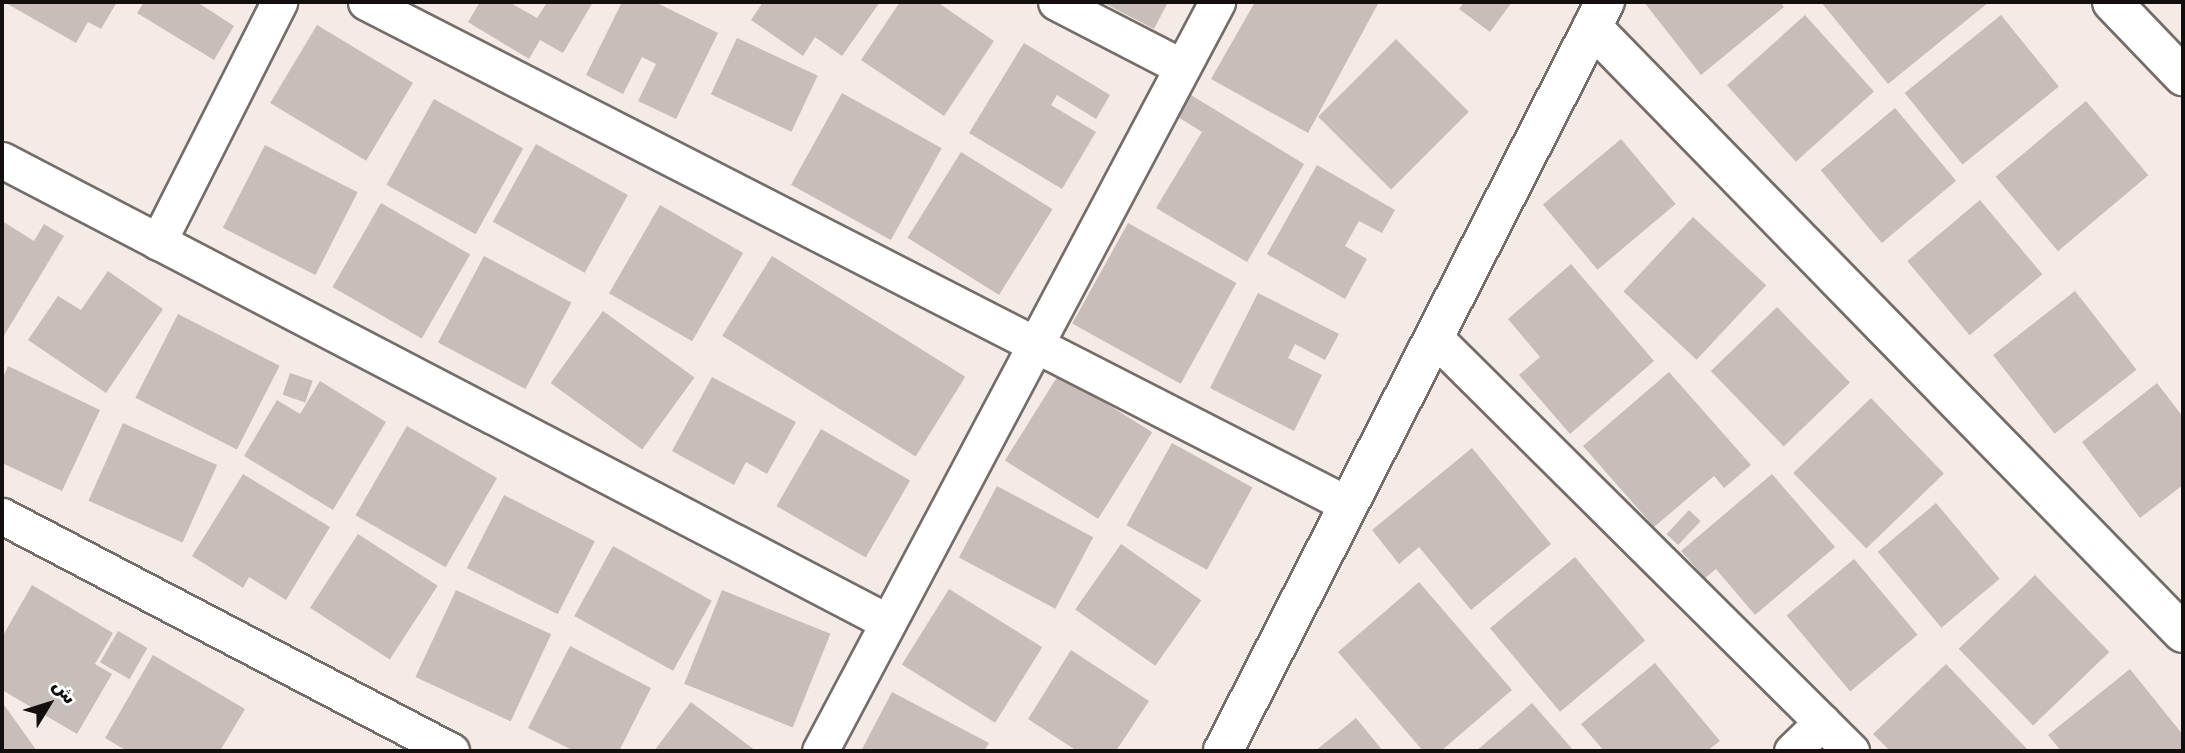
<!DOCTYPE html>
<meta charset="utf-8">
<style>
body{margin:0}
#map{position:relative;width:2185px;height:753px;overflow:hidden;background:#f4ebe7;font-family:"DejaVu Sans",Cairo,sans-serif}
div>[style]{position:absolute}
.building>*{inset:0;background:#c7beba;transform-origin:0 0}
.roads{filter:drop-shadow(2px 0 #756d6a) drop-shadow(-2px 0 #756d6a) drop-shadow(0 2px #756d6a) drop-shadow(0 -2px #756d6a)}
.street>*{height:35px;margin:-17.5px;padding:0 17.5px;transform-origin:17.5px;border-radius:17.5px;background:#fff}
.secondary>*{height:38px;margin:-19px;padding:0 19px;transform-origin:19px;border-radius:19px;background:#fff}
span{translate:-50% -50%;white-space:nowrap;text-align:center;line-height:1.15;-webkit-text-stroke:7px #fff;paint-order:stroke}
.frame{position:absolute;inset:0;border:4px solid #120f0e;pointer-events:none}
.north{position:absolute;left:14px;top:669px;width:70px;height:70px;-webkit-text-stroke:5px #fff;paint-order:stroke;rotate:52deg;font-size:19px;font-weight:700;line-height:28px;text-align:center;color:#120f0e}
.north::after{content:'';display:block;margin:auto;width:24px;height:32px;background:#120f0e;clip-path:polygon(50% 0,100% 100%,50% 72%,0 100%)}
</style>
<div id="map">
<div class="building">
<div style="clip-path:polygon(4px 2px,117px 2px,101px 29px,88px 22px,76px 43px)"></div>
<div style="clip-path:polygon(144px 2px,197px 2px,234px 26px,214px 60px,137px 13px)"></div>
<div style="clip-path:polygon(480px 2px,509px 2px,537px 18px,546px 4px,542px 2px,593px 2px,563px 53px,540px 40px,529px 59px,468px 22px)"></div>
<div style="clip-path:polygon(622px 2px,655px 2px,718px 33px,676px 119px,638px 101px,656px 64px,642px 57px,623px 94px,586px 75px)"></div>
<div style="clip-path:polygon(763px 2px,880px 2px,842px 56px,815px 37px,803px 56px,751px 20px)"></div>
<div style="clip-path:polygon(900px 2px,937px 2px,994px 41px,944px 116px,861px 60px)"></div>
<div style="clip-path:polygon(1102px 2px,1168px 2px,1154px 29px)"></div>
<div style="clip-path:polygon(1255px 2px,1379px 2px,1308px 133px,1211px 79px)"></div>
<div style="clip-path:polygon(1464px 2px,1512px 2px,1490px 32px,1459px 9px)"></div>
<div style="clip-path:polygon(1644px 2px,1780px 2px,1784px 7px,1701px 75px)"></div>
<div style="clip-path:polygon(1821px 2px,1989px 2px,1888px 84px)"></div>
<div style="left:1805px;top:15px;width:103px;height:105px;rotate:48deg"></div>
<div style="left:2001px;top:15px;width:92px;height:124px;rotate:51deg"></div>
<div style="left:317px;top:25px;width:112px;height:91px;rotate:31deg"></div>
<div style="left:737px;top:38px;width:89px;height:62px;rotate:25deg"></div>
<div style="left:1396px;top:39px;width:103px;height:110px;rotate:45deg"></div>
<div style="clip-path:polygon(1024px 43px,1110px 95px,1096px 119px,1057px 95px,1051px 105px,1096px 132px,1062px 189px,969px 133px)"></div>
<div style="left:842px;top:93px;width:114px;height:105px;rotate:29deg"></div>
<div style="clip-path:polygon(1191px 95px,1304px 164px,1247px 262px,1156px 208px,1202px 132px,1178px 117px)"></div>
<div style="left:434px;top:99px;width:102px;height:98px;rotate:29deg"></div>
<div style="left:2086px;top:101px;width:97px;height:118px;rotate:50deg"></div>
<div style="left:1895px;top:108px;width:95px;height:97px;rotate:50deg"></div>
<div style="left:1621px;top:139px;width:85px;height:102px;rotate:50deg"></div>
<div style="left:536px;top:144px;width:105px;height:89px;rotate:29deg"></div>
<div style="left:265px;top:145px;width:104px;height:93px;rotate:27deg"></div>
<div style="left:961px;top:152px;width:108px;height:101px;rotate:32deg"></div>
<div style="clip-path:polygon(1317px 165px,1395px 210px,1382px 233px,1359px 221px,1345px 246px,1367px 259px,1345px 299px,1267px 254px)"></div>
<div style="left:1980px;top:200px;width:97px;height:95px;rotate:50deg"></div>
<div style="left:381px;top:203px;width:103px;height:97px;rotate:30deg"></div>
<div style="left:660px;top:205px;width:96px;height:102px;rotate:30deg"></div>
<div style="left:1693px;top:217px;width:100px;height:102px;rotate:43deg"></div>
<div style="clip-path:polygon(2px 221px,34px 241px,44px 224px,64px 236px,2px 339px)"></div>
<div style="left:1128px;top:223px;width:124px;height:115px;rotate:29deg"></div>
<div style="left:484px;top:256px;width:99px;height:98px;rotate:28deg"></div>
<div style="left:772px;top:256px;width:228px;height:94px;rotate:32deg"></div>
<div style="clip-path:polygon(1571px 264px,1654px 361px,1570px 434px,1519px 375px,1540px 357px,1508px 319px)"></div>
<div style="clip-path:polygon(108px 271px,163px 309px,106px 393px,28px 340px,58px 296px,81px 310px)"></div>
<div style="left:2075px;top:291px;width:100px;height:104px;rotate:52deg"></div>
<div style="clip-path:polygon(1258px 293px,1339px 334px,1325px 360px,1295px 344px,1288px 358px,1322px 375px,1294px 431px,1210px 388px)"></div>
<div style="left:1777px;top:307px;width:105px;height:92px;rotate:46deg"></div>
<div style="left:603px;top:311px;width:113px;height:89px;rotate:36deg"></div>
<div style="left:178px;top:314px;width:114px;height:94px;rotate:27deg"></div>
<div style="clip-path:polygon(8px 366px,100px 410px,62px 491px,2px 463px,2px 380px)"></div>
<div style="clip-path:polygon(1669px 372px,1751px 465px,1724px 488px,1714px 476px,1654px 527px,1583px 446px)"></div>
<div style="left:290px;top:373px;width:24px;height:23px;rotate:19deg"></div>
<div style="left:1059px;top:374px;width:110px;height:102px;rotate:32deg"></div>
<div style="clip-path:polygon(712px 377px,796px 422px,767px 474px,746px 462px,734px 485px,672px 451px)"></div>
<div style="clip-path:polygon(320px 381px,386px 422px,333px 510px,244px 456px,277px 400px,300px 414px)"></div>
<div style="clip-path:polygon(2157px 383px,2183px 417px,2183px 485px,2140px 518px,2082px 442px)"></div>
<div style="left:1871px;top:398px;width:105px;height:108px;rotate:46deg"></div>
<div style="left:123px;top:423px;width:103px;height:85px;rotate:24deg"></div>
<div style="left:407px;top:426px;width:104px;height:103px;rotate:30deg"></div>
<div style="left:821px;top:429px;width:103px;height:89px;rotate:30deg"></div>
<div style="left:1172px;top:443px;width:92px;height:94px;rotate:29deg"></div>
<div style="clip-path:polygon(1472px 448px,1551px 544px,1471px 610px,1419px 547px,1399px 564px,1372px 530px)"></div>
<div style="clip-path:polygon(243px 474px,330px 527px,286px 600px,249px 577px,243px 588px,192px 556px)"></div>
<div style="clip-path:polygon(1772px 474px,1835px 547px,1755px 615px,1716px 569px,1705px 578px,1681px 551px)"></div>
<div style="left:997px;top:486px;width:109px;height:81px;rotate:28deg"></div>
<div style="left:504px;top:495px;width:102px;height:82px;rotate:27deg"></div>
<div style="left:1936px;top:503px;width:99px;height:76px;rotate:50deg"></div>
<div style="left:1689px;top:510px;width:16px;height:33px;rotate:43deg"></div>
<div style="left:358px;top:534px;width:95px;height:88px;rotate:33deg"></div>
<div style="left:1121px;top:544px;width:98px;height:80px;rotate:35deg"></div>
<div style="left:613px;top:546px;width:113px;height:80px;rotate:29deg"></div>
<div style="left:1575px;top:557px;width:109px;height:111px;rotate:50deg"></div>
<div style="left:1854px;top:559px;width:99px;height:88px;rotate:50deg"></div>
<div style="left:2035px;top:575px;width:107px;height:106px;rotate:46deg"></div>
<div style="clip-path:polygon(1419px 582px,1512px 690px,1441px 751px,1423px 751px,1338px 652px)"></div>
<div style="clip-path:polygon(32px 585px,113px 633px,95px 664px,112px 674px,77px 734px,2px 690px,2px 637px)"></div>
<div style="left:949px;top:589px;width:110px;height:89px;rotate:32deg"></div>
<div style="left:456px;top:590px;width:105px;height:96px;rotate:25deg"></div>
<div style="left:722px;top:590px;width:117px;height:101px;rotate:22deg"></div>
<div style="left:118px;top:631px;width:34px;height:36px;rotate:30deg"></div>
<div style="clip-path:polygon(570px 646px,651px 688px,619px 751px,574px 751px,528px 728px)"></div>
<div style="clip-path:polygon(1071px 650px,1149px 701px,1116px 751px,1077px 751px,1028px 719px)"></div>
<div style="clip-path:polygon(153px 655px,245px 709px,220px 751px,127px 751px,105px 738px)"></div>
<div style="clip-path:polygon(1655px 663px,1720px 741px,1707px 751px,1604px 751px,1581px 724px)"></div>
<div style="clip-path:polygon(1946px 664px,2029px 751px,1890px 751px,1873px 734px)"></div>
<div style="clip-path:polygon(2130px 669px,2183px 735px,2183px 751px,2061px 751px,2048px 735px)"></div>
<div style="clip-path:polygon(892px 692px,989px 743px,984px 751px,861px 751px)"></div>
<div style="clip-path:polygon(2px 702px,37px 751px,2px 751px)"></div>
<div style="clip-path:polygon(691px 702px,756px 751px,654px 751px)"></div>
<div style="clip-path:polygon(1532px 703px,1574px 751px,1476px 751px)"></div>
<div style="clip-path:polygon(1356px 718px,1383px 751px,1315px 751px)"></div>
</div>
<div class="roads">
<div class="street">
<div style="left:366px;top:2px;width:1104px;rotate:27.1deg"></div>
<div style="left:1056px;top:2px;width:142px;rotate:27.3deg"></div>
<div style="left:2px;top:160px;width:999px;rotate:27.54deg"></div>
<div style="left:158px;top:242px;width:269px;rotate:-63.2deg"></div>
<div style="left:1434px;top:337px;width:588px;rotate:44.79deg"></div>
<div style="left:2px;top:516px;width:507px;rotate:27.63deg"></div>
<div style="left:820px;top:751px;width:848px;rotate:-62.07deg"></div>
<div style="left:1792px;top:751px;width:42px;rotate:-44deg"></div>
</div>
<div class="secondary">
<div style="left:2112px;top:2px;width:103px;rotate:46.2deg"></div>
<div style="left:1592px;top:27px;width:846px;rotate:45.72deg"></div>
<div style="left:1223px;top:751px;width:841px;rotate:-62.98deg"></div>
</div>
</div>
<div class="frame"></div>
<div class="north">ش</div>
</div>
